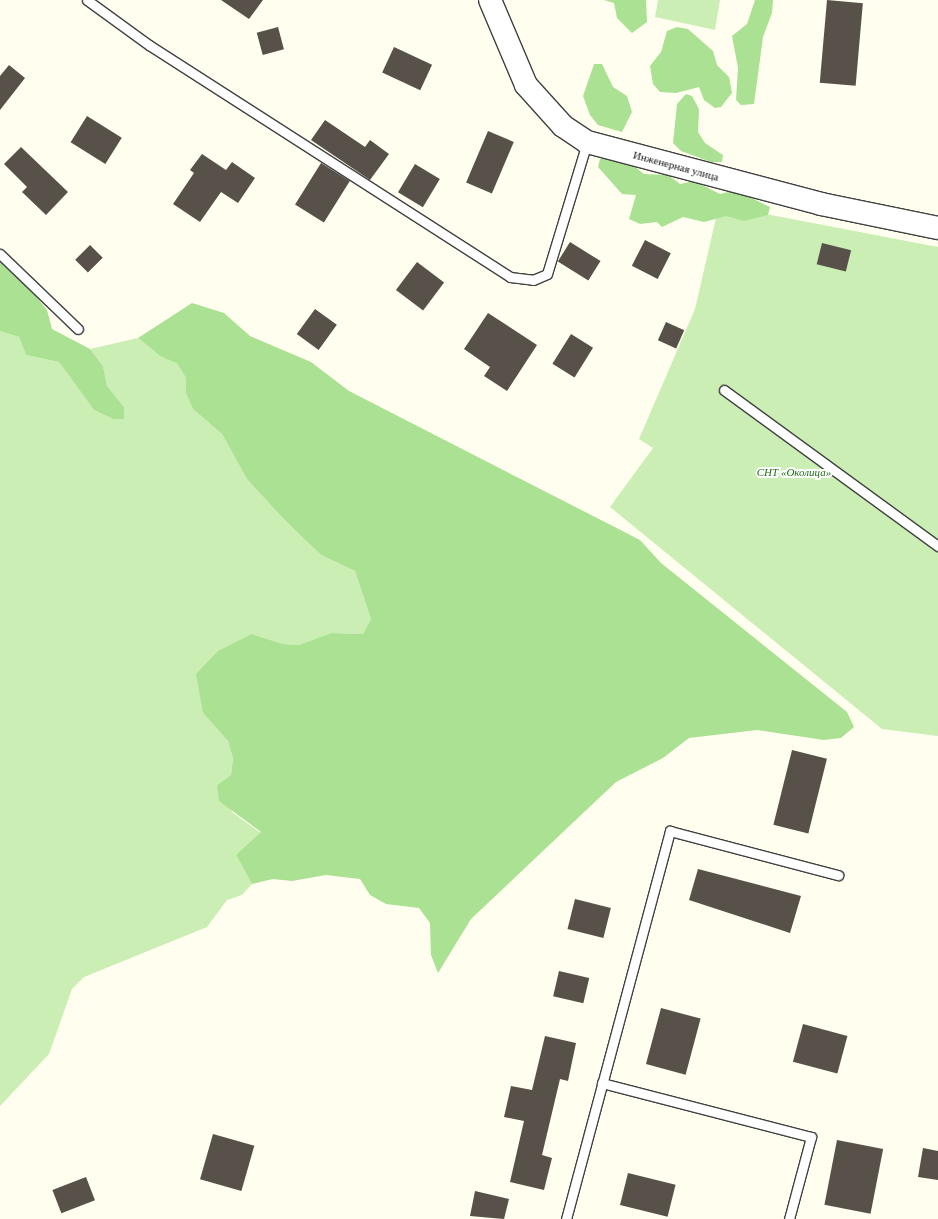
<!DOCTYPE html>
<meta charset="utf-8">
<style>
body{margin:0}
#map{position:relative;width:938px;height:1219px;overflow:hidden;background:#fffeef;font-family:"Times New Roman",serif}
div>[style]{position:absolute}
.green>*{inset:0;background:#cbeeb4}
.forest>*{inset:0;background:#abe192}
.building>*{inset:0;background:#585149;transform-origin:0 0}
.roads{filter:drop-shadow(1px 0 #414141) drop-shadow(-1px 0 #414141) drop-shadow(0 1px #414141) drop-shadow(0 -1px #414141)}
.service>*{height:9px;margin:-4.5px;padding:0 4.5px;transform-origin:4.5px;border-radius:4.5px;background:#fff}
.tertiary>*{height:22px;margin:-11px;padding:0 11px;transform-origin:11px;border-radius:11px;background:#fff}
span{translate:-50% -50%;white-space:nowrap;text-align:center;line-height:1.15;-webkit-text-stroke:4px #fff;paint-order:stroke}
.street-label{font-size:11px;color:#0e0e0e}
.park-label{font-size:11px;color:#1e6e17;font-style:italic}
</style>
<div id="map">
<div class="green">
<div style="clip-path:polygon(658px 0,720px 0,715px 30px,655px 17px)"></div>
<div style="clip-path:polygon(719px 205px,938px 247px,938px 736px,882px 729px,610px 507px,653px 448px,639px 439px,695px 309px)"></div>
<div style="clip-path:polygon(0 331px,19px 337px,26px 355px,59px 362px,94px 410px,113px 419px,124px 407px,107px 386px,103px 366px,90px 349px,138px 338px,160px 356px,177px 362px,186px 378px,186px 394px,193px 409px,222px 434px,247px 479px,321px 555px,355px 571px,371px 619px,363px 634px,331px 633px,299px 645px,283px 644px,252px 634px,203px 713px,228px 741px,233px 758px,231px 775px,217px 785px,233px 813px,261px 833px,236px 855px,252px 884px,242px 895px,227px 900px,207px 927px,84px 977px,72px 989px,49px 1054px,0 1106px)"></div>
</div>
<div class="forest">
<div style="clip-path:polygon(604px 0,646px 0,647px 22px,632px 33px,617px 18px,614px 3px)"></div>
<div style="clip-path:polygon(755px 0,773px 0,772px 13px,763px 37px,754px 104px,741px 105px,736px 100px,738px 68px,732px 36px,747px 24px)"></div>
<div style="clip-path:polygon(677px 27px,688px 29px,713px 51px,717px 65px,729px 77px,732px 93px,721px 107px,715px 108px,704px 100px,699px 87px,676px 93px,660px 92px,653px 84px,650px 66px,661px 52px,667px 31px)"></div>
<div style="clip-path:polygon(594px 64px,602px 64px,613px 87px,627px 96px,632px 112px,622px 132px,598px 125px,590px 115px,583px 96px)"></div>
<div style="clip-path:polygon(686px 94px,692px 96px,699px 109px,698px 132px,705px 143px,723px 155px,722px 162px,711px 162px,681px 151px,673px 143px,677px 104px)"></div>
<div style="clip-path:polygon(609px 155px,634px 166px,644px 174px,668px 175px,680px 184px,694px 181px,720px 194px,733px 191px,745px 195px,770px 207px,768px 215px,744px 221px,726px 216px,704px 222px,683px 217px,662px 227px,657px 222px,640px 224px,629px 219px,636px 195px,622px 194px,598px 167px,600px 159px)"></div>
<div style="clip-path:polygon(0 254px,15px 260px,22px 279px,47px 310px,52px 329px,90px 349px,103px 366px,107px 386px,124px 407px,124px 419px,113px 419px,94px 410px,59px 362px,26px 355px,19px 337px,0 331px)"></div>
<div style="clip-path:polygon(192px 303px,224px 313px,250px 336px,311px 362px,349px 391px,640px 540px,661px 563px,847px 712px,854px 727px,841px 738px,824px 740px,757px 730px,689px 738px,663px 758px,616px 782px,471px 919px,438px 973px,431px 955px,430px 923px,419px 908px,386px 904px,370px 895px,360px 879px,326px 875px,292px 881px,273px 879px,252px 884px,236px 855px,261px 832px,219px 801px,217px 785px,231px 775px,233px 758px,228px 741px,203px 713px,196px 674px,218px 651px,252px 634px,283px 644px,299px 645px,331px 633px,363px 634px,371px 619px,355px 571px,321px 555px,284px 519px,247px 479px,222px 434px,193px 409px,186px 394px,186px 378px,177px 363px,160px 356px,138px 338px)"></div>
</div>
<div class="building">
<div style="clip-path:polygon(221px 0,263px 0,249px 19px)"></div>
<div style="left:827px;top:0;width:36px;height:83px;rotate:5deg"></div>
<div style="left:278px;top:27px;width:23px;height:22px;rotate:75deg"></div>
<div style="left:394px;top:47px;width:42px;height:28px;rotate:25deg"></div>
<div style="clip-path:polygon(9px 65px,25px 78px,0 110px,0 76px)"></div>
<div style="left:87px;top:116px;width:41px;height:31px;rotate:32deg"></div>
<div style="clip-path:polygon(325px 120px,365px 147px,370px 140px,389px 154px,370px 180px,311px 140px)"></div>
<div style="left:488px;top:131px;width:28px;height:56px;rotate:23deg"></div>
<div style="clip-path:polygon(21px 147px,68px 192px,46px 215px,22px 192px,27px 187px,4px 164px)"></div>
<div style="clip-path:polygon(202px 154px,226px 170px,232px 162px,255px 178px,238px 203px,221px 192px,200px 222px,173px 204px,194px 173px,190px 170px)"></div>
<div style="left:321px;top:163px;width:34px;height:49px;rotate:32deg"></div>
<div style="left:415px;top:164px;width:29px;height:33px;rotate:31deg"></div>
<div style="left:645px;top:240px;width:29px;height:29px;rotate:27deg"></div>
<div style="left:570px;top:242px;width:36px;height:23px;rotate:32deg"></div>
<div style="left:822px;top:243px;width:30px;height:22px;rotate:14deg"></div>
<div style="left:90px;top:245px;width:18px;height:21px;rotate:45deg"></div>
<div style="left:417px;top:262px;width:34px;height:35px;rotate:37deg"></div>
<div style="left:315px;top:309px;width:27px;height:31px;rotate:36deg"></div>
<div style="clip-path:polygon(488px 313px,537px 345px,507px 391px,484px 376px,490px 367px,464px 349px)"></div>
<div style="left:666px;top:322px;width:20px;height:20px;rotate:24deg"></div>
<div style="left:571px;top:334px;width:26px;height:35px;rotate:32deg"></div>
<div style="left:792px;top:750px;width:36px;height:77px;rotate:14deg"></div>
<div style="clip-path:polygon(698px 869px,801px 896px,790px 933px,689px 900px)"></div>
<div style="left:575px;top:899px;width:37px;height:31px;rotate:14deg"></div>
<div style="left:559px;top:971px;width:31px;height:26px;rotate:13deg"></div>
<div style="left:661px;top:1008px;width:41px;height:58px;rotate:15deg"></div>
<div style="left:803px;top:1024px;width:46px;height:39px;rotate:15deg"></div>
<div style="clip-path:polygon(545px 1036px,576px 1043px,568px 1081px,560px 1079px,542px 1155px,552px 1158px,544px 1190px,510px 1182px,524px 1121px,504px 1117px,511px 1086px,532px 1090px)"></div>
<div style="left:213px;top:1134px;width:43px;height:47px;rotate:16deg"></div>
<div style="left:837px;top:1140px;width:47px;height:66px;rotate:11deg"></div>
<div style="clip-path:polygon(923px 1148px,938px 1151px,938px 1180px,918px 1177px)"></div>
<div style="left:628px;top:1173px;width:49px;height:33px;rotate:14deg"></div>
<div style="left:86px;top:1177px;width:25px;height:36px;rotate:69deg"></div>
<div style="clip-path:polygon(475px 1191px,509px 1199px,504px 1219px,470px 1216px)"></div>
</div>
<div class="roads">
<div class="service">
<div style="left:87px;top:0;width:77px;rotate:36deg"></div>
<div style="left:149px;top:45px;width:429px;rotate:32.7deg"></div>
<div style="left:510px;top:277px;width:23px;rotate:7deg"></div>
<div style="left:533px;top:280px;width:15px;rotate:-23deg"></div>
<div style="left:547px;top:274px;width:138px;rotate:-73.1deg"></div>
<div style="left:0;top:254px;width:108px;rotate:43.9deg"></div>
<div style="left:724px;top:390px;width:265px;rotate:36.1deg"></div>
<div style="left:602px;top:1083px;width:216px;rotate:14.5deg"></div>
<div style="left:811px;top:1137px;width:85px;rotate:105deg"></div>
<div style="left:566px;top:1219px;width:402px;rotate:-75deg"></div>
<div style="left:670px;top:831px;width:174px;rotate:14.7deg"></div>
</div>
<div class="tertiary">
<div style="left:490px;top:0;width:92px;rotate:67deg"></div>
<div style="left:526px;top:85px;width:55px;rotate:47.9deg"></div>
<div style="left:563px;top:126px;width:29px;rotate:34deg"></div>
<div style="left:587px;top:142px;width:242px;rotate:14.8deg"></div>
<div style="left:821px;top:204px;width:119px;rotate:11.6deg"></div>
</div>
</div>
<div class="street-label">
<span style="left:676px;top:166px;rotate:15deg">Инженерная улица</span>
</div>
<div class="park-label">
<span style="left:794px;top:472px">СНТ «Околица»</span>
</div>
</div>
